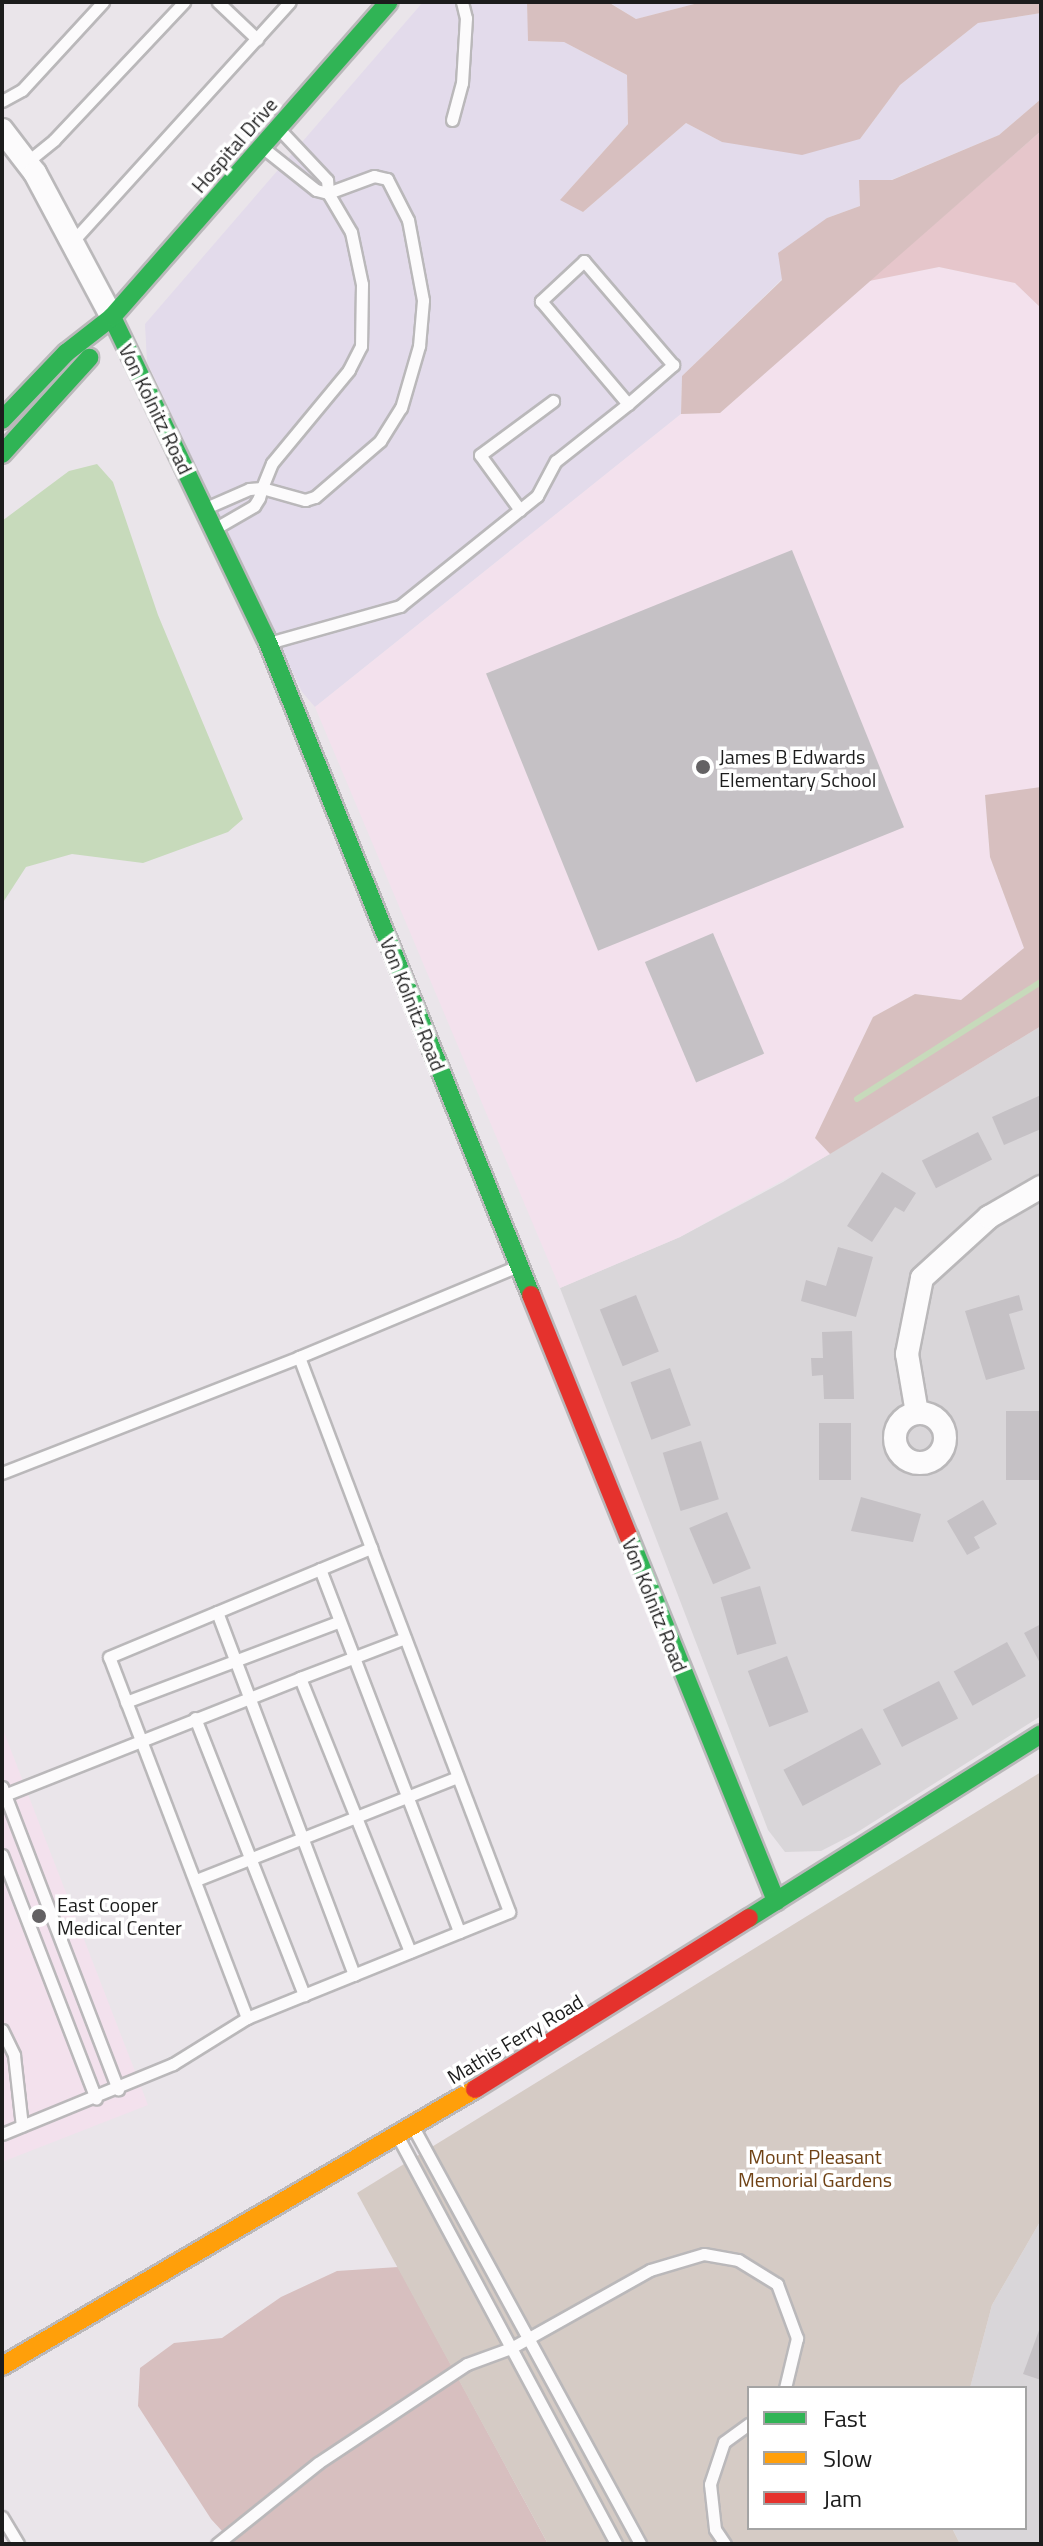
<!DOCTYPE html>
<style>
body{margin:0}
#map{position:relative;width:1043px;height:2546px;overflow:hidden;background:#eae5ea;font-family:"Titillium Web",sans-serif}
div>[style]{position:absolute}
.residential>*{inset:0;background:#d9d6d9}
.commercial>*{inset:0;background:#e3dbeb}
.education>*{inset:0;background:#f3e1ed}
.grass>*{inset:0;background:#e6c6cb}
.forest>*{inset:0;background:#d7bfbf}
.cemetery>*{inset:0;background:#d5cbc5}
.water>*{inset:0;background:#c7dabb}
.stream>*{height:6px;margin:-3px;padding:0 3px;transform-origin:3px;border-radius:3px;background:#c7dabb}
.building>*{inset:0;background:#c5c1c5;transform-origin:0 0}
.roads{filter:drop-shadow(2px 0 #bab8ba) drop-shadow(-2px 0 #bab8ba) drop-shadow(0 2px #bab8ba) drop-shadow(0 -2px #bab8ba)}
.lane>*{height:11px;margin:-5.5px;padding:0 5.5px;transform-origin:5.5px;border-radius:5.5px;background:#fcfbfc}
.street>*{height:22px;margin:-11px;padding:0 11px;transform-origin:11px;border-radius:11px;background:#fcfbfc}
.street>.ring{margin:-11px;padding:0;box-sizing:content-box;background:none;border:22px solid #fcfbfc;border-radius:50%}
.fast>*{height:18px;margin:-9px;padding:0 9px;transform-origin:9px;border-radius:9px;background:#30b455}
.slow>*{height:18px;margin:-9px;padding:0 9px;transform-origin:9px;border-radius:9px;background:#ff9f0a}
.jam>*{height:18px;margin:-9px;padding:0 9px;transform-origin:9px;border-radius:9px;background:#e5322d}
.dots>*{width:22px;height:22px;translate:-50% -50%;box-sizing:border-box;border:4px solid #fff;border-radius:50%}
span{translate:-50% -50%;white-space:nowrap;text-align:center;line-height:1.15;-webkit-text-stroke:7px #fff;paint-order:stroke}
.street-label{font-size:20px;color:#1c1c1c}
.poi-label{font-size:20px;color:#1c1c1c}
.left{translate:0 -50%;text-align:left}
.park-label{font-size:20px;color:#6f4215}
.frame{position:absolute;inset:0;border:4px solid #1c1c1c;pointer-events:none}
.legend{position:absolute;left:747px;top:2386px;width:280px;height:144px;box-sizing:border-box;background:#fff;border:2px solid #a4a4a4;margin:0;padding:10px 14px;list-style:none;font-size:24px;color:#1c1c1c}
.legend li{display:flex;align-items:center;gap:16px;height:40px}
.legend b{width:40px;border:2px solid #a4a4a4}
</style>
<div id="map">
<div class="residential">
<div style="clip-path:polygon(1041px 1026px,1041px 1716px,856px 1833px,821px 1851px,785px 1852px,768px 1830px,560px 1288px,680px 1237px,783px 1182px)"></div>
<div style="clip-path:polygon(1041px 2220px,1041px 2544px,960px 2544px,952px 2528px,1025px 2528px,1025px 2388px,970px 2388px,992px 2305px)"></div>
</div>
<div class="commercial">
<div style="clip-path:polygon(423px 2px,527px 2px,529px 41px,564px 42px,627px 75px,628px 124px,561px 199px,583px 212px,686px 123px,722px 142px,860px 139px,900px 85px,978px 23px,1041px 13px,1041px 99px,999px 135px,891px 180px,859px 180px,860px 206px,827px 218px,782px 279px,682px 376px,681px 414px,315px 707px,302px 692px,147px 362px,145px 324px)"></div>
<div style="clip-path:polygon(609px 2px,702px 2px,636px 19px)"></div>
</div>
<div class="education">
<div style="clip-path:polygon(939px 267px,1015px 283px,1041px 308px,1041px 787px,985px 796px,990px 857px,1024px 948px,961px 1000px,915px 994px,873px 1017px,815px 1138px,830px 1154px,680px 1237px,560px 1288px,315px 707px,681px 414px,721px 412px,869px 281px)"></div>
<div style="clip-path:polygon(2px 1727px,148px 2105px,2px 2162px)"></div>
</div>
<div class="grass">
<div style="clip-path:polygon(1041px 131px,1041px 308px,1015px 283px,939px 267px,869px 281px)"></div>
</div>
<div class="forest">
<div style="clip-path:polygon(527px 2px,608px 2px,636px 19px,702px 2px,1041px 2px,1041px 13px,978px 23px,900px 85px,860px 139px,802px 155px,722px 142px,686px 123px,583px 212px,560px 200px,628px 124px,627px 75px,564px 42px,528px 41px)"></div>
<div style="clip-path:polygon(1041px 99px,1041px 131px,720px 413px,681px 414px,682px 376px,782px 280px,778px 253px,827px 218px,860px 206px,859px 180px,892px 180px,999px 135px)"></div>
<div style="clip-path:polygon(1041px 787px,1041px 1026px,830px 1154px,815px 1138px,873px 1017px,915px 994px,961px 1000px,1024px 948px,990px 857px,985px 795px)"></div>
<div style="clip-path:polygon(398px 2267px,548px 2544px,234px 2544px,211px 2519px,138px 2406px,140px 2368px,174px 2343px,222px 2338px,281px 2297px,337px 2271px)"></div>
</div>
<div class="cemetery">
<div style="clip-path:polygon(1041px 1772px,1041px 2220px,992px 2305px,970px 2388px,749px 2388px,749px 2528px,952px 2528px,960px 2544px,548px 2544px,357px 2193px)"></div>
</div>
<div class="water">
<div style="clip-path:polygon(97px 464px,113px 482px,158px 615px,243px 819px,228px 832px,143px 863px,72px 854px,26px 867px,2px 904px,2px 521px,69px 471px)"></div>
</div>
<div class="stream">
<div style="left:857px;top:1099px;width:218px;rotate:-32.5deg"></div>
</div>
<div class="building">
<div style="left:792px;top:550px;width:299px;height:330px;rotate:68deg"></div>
<div style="left:713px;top:933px;width:131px;height:74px;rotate:67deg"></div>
<div style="clip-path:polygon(1041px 1095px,1041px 1129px,1004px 1145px,992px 1117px)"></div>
<div style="left:978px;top:1132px;width:31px;height:63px;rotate:63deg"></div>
<div style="clip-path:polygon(882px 1172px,916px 1193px,904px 1212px,895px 1207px,872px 1242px,847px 1226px)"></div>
<div style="clip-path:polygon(838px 1247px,873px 1257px,856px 1317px,801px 1301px,806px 1280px,826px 1286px)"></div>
<div style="left:636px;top:1295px;width:61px;height:39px;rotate:68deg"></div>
<div style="clip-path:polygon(1019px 1295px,1023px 1310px,1009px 1314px,1025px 1369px,986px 1380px,965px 1311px)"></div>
<div style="clip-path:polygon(852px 1331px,854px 1399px,824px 1399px,823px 1375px,812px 1376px,811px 1358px,823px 1358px,822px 1332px)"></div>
<div style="left:670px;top:1368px;width:61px;height:42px;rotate:70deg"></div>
<div style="left:1041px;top:1411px;width:69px;height:35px;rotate:90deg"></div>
<div style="left:819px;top:1423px;width:32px;height:57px"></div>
<div style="left:701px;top:1441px;width:61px;height:40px;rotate:73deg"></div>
<div style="clip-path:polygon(861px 1497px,921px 1514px,913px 1542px,851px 1531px)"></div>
<div style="clip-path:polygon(983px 1500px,997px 1524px,974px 1537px,980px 1548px,967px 1555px,947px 1521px)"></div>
<div style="left:727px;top:1512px;width:61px;height:41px;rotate:67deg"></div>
<div style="left:760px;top:1586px;width:60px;height:41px;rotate:74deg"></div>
<div style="clip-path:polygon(1041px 1624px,1041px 1665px,1024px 1633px)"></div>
<div style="left:1007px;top:1642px;width:39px;height:61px;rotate:61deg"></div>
<div style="left:787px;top:1656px;width:60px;height:42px;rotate:69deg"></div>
<div style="left:939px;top:1681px;width:42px;height:63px;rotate:63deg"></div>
<div style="left:862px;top:1728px;width:41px;height:89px;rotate:62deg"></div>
<div style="clip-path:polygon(1041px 2325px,1041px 2380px,1023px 2374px)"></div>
</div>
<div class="roads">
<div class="lane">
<div style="left:218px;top:2px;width:54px;rotate:43.5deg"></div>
<div style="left:2px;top:101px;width:23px;rotate:-29deg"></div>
<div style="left:22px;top:90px;width:120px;rotate:-47.4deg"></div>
<div style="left:452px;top:120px;width:38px;rotate:-75deg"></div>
<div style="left:462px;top:83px;width:65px;rotate:-86.5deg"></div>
<div style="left:466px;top:18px;width:16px;rotate:-104deg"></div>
<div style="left:262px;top:147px;width:69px;rotate:38.5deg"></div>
<div style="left:316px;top:190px;width:12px;rotate:14deg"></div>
<div style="left:328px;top:193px;width:13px;rotate:-94deg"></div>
<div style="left:327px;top:180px;width:69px;rotate:-133.2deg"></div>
<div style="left:27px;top:162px;width:35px;rotate:-39deg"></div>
<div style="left:54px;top:140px;width:190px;rotate:-46.7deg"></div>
<div style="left:72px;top:242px;width:324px;rotate:-47.8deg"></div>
<div style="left:208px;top:507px;width:45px;rotate:-23.7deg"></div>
<div style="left:249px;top:489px;width:13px;rotate:-4deg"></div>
<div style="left:262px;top:488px;width:45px;rotate:15.6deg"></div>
<div style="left:305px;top:500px;width:10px;rotate:-17deg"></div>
<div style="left:315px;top:497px;width:86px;rotate:-40.7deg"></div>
<div style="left:380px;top:441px;width:39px;rotate:-58deg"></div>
<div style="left:401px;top:408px;width:65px;rotate:-73.8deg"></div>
<div style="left:419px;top:346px;width:46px;rotate:-85deg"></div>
<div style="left:423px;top:300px;width:81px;rotate:-100.6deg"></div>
<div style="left:408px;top:220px;width:46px;rotate:-117.1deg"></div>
<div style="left:387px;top:179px;width:13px;rotate:-167deg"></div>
<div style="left:374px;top:176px;width:49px;rotate:159.7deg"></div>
<div style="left:328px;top:193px;width:45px;rotate:59.5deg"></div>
<div style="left:351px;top:232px;width:53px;rotate:78.1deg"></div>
<div style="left:362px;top:284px;width:62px;rotate:90.9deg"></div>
<div style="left:361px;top:346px;width:27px;rotate:117deg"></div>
<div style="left:349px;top:370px;width:121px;rotate:129.6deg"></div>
<div style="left:272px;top:463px;width:27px;rotate:112deg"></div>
<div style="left:262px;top:488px;width:10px;rotate:107deg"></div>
<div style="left:259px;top:498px;width:9px;rotate:122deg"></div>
<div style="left:254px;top:506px;width:44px;rotate:149.9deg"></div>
<div style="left:520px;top:510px;width:68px;rotate:-126deg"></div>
<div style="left:480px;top:455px;width:91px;rotate:-36.5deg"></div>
<div style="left:272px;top:642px;width:133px;rotate:-15.7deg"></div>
<div style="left:400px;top:606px;width:176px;rotate:-38.8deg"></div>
<div style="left:537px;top:496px;width:40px;rotate:-62deg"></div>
<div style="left:556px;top:461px;width:92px;rotate:-38.4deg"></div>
<div style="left:628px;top:404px;width:60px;rotate:-40.9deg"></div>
<div style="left:673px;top:365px;width:137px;rotate:-130.6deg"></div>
<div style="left:584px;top:261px;width:59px;rotate:137.1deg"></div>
<div style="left:541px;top:301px;width:135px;rotate:49.8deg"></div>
<div style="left:299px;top:1357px;width:237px;rotate:-22.6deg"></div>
<div style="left:2px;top:1473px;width:319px;rotate:-21.3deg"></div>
<div style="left:299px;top:1357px;width:204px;rotate:69.3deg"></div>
<div style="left:371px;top:1548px;width:389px;rotate:69.2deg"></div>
<div style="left:509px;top:1912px;width:283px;rotate:158deg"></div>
<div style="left:247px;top:2018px;width:386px;rotate:-110.9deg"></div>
<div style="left:109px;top:1657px;width:284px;rotate:-22.6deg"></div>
<div style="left:320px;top:1569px;width:389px;rotate:69deg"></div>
<div style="left:217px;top:1612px;width:388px;rotate:69.3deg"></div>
<div style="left:300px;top:1678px;width:112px;rotate:-20.9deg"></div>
<div style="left:126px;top:1702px;width:227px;rotate:-20.7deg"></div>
<div style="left:195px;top:1718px;width:298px;rotate:68.5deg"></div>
<div style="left:2px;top:1787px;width:324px;rotate:69deg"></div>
<div style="left:2px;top:1796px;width:321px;rotate:-21.6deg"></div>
<div style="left:300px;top:1678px;width:295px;rotate:68.1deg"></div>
<div style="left:2px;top:1855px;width:261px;rotate:68.9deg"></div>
<div style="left:196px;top:1880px;width:281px;rotate:-21.5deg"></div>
<div style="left:2px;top:2030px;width:28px;rotate:64deg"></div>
<div style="left:14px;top:2055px;width:71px;rotate:83.6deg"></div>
<div style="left:413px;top:2127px;width:475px;rotate:61.4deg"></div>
<div style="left:2px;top:2134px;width:185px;rotate:-22.3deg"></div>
<div style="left:173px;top:2064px;width:87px;rotate:-31.9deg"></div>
<div style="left:398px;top:2137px;width:462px;rotate:61.8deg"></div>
<div style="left:2px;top:2517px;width:31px;rotate:59deg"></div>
<div style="left:217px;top:2544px;width:129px;rotate:-38.7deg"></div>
<div style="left:318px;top:2463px;width:179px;rotate:-33.6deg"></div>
<div style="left:467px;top:2364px;width:47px;rotate:-20deg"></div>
<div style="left:511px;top:2348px;width:159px;rotate:-29.3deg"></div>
<div style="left:650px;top:2270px;width:56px;rotate:-16.5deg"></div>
<div style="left:704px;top:2254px;width:35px;rotate:10deg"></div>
<div style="left:738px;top:2260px;width:46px;rotate:31.6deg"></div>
<div style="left:777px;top:2284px;width:58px;rotate:69.7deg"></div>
<div style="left:797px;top:2338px;width:51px;rotate:103.5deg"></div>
<div style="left:725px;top:2544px;width:18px;rotate:-124deg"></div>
<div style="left:715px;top:2529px;width:45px;rotate:-96.3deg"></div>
<div style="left:710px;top:2484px;width:44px;rotate:-71.6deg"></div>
<div style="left:724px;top:2442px;width:31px;rotate:-36deg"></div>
</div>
<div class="street">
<div style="left:2px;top:130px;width:54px;rotate:52.5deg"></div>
<div style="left:35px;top:173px;width:163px;rotate:61.9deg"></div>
<div style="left:917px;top:1413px;width:60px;rotate:-99.6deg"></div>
<div style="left:907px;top:1354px;width:77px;rotate:-78.8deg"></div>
<div style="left:922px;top:1278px;width:91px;rotate:-42.3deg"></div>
<div style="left:989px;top:1217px;width:60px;rotate:-30deg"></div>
<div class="ring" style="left:895px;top:1413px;width:28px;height:28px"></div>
</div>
<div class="fast">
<div style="left:112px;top:317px;width:356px;rotate:64.4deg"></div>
<div style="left:266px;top:638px;width:708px;rotate:68.03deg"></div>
<div style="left:2px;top:420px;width:93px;rotate:-46.3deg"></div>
<div style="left:66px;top:353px;width:58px;rotate:-38deg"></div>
<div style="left:112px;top:317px;width:419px;rotate:-48.7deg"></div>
<div style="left:2px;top:454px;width:130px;rotate:-47.8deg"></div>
<div style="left:629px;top:1537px;width:393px;rotate:68deg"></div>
<div style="left:749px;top:1918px;width:345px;rotate:-32.2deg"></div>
</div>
<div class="slow">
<div style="left:2px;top:2366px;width:548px;rotate:-30.35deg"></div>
</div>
<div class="jam">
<div style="left:531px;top:1295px;width:261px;rotate:68deg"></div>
<div style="left:475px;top:2089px;width:323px;rotate:-32deg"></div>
</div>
</div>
<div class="dots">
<div style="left:703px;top:767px;background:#646264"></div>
<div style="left:39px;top:1916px;background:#646264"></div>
</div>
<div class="street-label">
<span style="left:234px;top:145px;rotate:-49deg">Hospital Drive</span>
<span style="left:156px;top:409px;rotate:64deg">Von Kolnitz Road</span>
<span style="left:413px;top:1004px;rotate:68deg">Von Kolnitz Road</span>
<span style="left:655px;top:1605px;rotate:68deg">Von Kolnitz Road</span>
<span style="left:515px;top:2039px;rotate:-31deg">Mathis Ferry Road</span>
</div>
<div class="poi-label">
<span class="left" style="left:719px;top:768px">James B Edwards<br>Elementary School</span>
<span class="left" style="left:57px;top:1916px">East Cooper<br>Medical Center</span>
</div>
<div class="park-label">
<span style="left:815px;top:2168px">Mount Pleasant<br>Memorial Gardens</span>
</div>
<div class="frame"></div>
<ul class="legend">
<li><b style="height:10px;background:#30b455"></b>Fast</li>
<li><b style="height:10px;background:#ff9f0a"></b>Slow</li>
<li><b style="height:10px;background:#e5322d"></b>Jam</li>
</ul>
</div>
